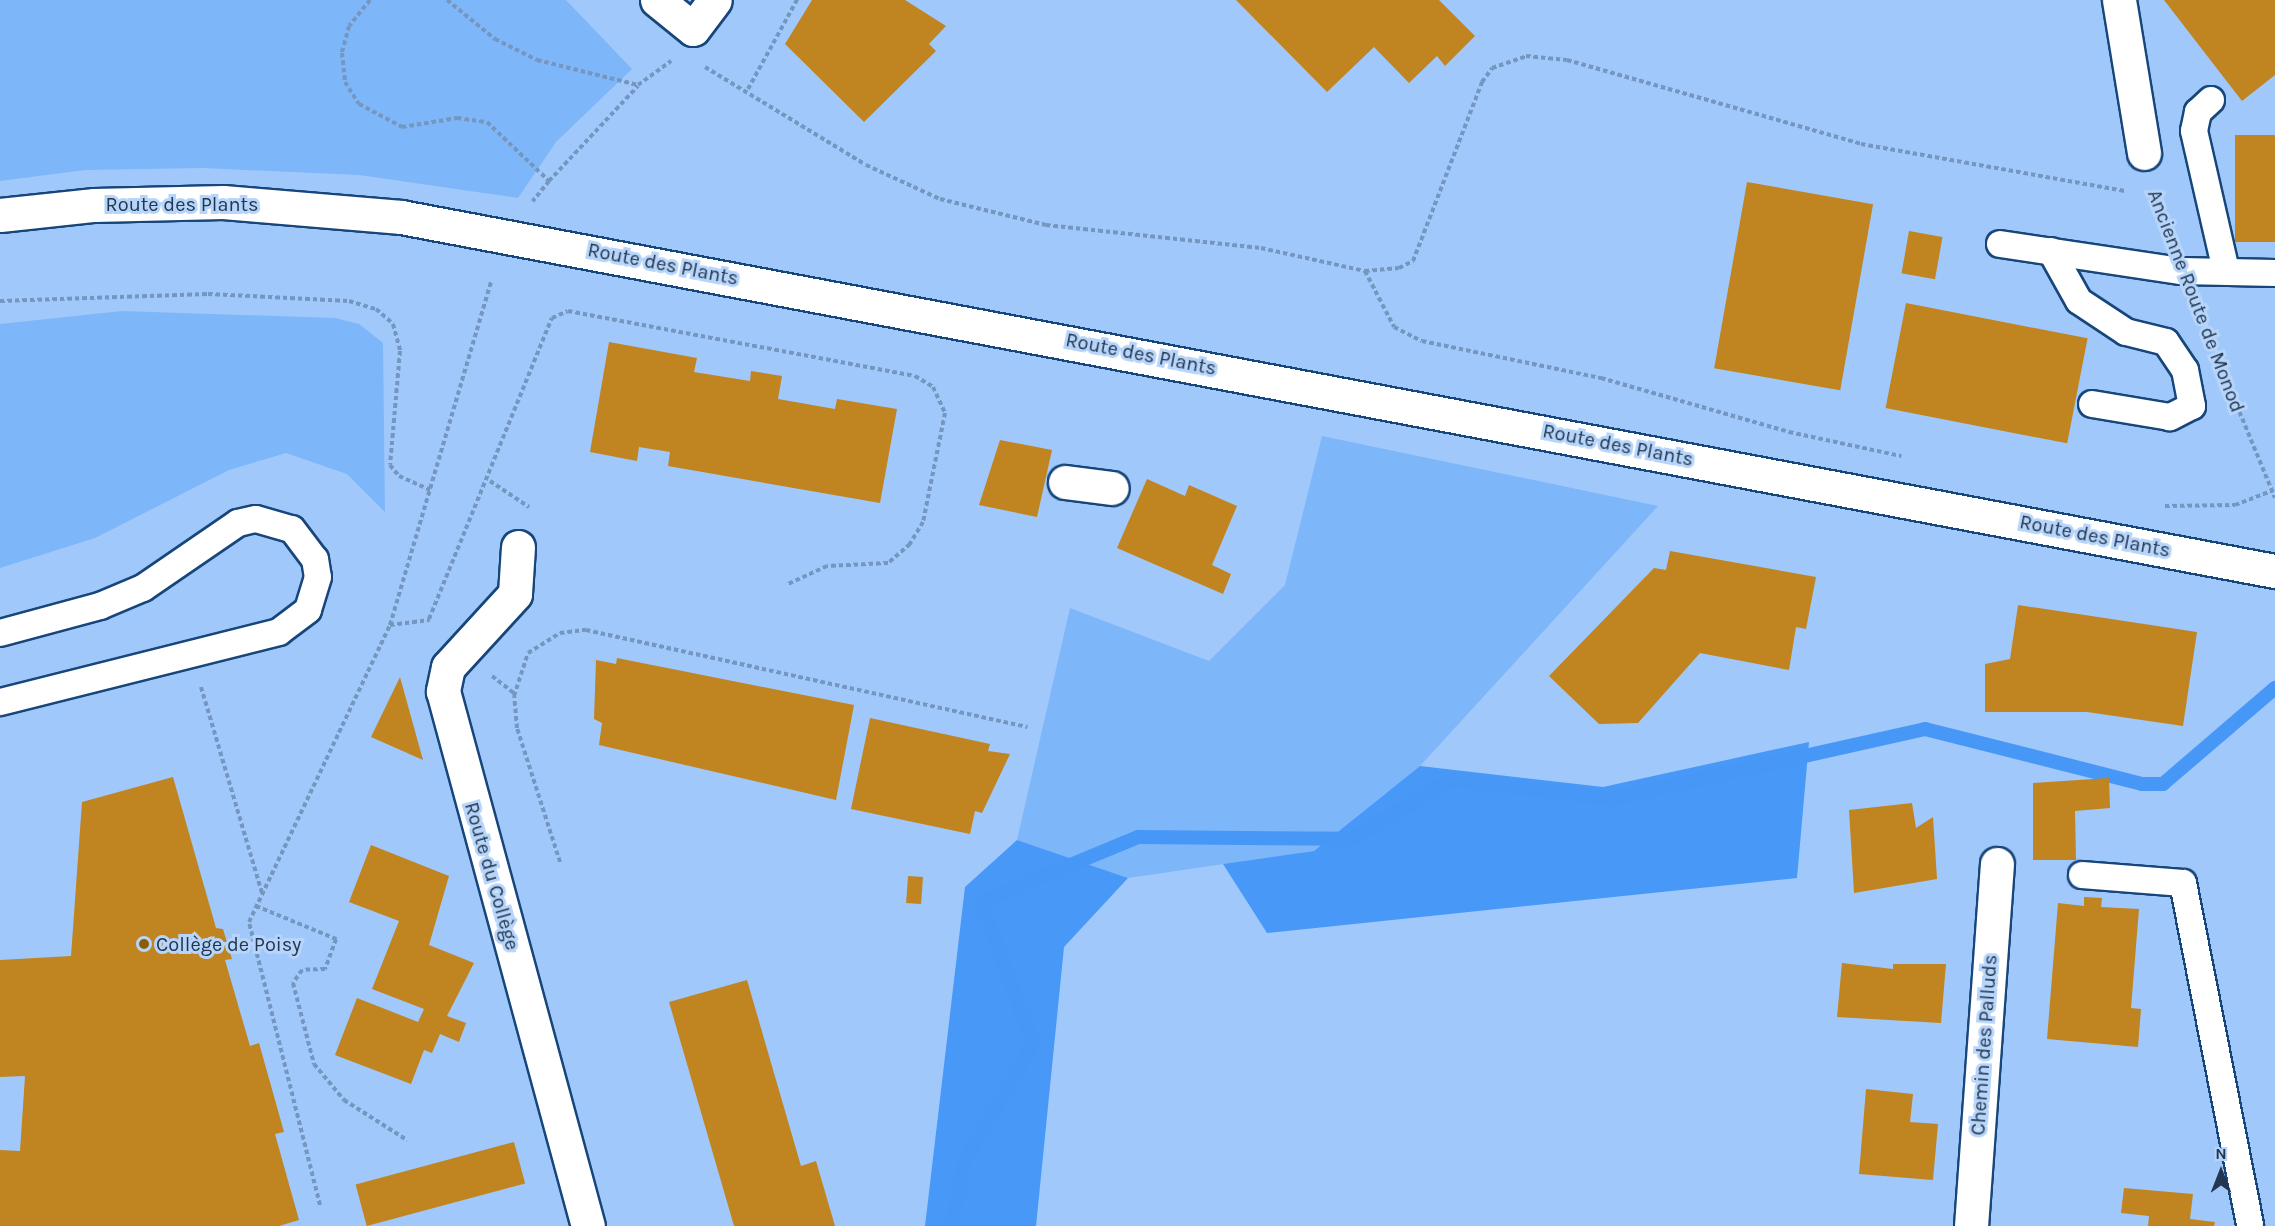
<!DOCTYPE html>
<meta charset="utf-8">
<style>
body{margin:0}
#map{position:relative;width:2275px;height:1226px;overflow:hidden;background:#a0c8fa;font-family:Karla,sans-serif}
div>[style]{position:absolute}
.green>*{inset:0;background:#7eb6fa}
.forest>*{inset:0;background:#4898f7}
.stream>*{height:14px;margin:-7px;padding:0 7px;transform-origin:7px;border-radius:7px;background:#4797f6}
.building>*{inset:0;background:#c08421;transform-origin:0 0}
.path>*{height:4px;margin-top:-2px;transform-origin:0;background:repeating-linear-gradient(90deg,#7496bf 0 4.5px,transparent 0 7.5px)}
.roads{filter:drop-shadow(2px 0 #17467b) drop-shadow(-2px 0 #17467b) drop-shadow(0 2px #17467b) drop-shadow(0 -2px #17467b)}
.service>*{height:26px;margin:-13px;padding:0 13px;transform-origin:13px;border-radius:13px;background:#fff}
.minor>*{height:33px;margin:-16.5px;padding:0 16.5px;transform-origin:16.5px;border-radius:16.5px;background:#fff}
.secondary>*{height:33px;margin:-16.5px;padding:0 16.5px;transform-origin:16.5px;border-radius:16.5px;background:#fff}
.dots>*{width:16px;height:16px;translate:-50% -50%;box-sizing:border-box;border:3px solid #b7d5fa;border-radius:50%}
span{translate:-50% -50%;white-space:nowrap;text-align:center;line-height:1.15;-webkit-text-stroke:6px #b7d5fa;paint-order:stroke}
.street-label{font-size:20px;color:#22374f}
.poi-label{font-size:20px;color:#22374f}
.left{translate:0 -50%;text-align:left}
.north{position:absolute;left:2191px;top:1142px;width:60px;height:60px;-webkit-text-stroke:4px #b7d5fa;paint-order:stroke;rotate:0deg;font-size:16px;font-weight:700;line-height:24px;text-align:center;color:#22374f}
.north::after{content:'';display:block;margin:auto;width:21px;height:27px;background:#22374f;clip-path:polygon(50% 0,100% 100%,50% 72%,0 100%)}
</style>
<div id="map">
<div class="green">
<div style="clip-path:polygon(0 0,566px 0,632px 69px,556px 142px,518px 198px,359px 175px,203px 168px,85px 170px,0 181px)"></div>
<div style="clip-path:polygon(122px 311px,335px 318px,359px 324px,383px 343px,385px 512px,347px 474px,286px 453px,229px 470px,95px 538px,0 568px,0 324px)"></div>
<div style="clip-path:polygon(1322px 436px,1658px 506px,1420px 766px,1314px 851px,1128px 878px,1017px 840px,1070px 608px,1209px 661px,1285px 585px)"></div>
</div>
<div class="forest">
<div style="clip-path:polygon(1809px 742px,1797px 878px,1267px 933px,1223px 864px,1314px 851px,1420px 766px,1603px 787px)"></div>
<div style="clip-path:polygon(1017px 840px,1128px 878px,1064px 947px,1036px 1226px,925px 1226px,965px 887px)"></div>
</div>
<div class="stream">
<div style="left:952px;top:1226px;width:67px;rotate:-78.9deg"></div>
<div style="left:965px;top:1160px;width:134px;rotate:-59.6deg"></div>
<div style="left:1033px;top:1044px;width:151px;rotate:-110.1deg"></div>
<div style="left:981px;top:902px;width:170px;rotate:-22.5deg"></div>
<div style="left:1138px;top:837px;width:214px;rotate:0.5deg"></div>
<div style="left:1352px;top:839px;width:117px;rotate:-31deg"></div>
<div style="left:1452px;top:779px;width:161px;rotate:7.1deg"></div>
<div style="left:1612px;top:799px;width:321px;rotate:-12.6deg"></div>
<div style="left:1925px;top:729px;width:224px;rotate:14.2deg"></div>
<div style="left:2142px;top:784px;width:21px"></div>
<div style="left:2163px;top:784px;width:148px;rotate:-40.6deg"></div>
</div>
<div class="building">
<div style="clip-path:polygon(812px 0,905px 0,946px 26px,929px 44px,936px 51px,864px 122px,785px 44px)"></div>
<div style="clip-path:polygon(1236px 0,1439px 0,1475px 36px,1445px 66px,1437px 56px,1409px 83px,1374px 47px,1327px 92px)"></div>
<div style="clip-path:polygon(2164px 0,2275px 0,2275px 75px,2242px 101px)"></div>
<div style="left:2275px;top:135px;width:107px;height:40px;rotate:90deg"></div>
<div style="left:1747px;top:182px;width:128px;height:189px;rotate:10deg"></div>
<div style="left:1909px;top:231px;width:34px;height:43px;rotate:10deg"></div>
<div style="left:1906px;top:303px;width:185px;height:107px;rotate:11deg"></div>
<div style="clip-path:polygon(609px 342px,697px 358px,694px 372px,750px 381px,751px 371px,782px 376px,778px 399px,835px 409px,837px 399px,897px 409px,880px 503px,668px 466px,670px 452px,639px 447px,637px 461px,590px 452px)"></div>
<div style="clip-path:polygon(1000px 440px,1052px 450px,1037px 517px,979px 505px)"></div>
<div style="clip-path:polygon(1147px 479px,1185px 496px,1189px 485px,1237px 506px,1212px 565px,1231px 574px,1223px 594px,1117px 548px)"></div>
<div style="clip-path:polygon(1670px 551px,1816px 577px,1806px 629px,1796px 627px,1789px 670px,1700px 653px,1638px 723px,1599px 724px,1549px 676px,1654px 568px,1666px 570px)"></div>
<div style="clip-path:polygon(2018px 605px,2197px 632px,2183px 726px,2087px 712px,1985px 712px,1985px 664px,2010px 659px)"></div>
<div style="clip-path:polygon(617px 658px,854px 705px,836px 800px,599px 745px,602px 723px,594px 719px,596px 660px,616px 664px)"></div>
<div style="clip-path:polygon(400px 677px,423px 760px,371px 737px)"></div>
<div style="clip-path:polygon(870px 718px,990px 744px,988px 751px,1010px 754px,982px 813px,975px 811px,970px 834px,851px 809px)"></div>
<div style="clip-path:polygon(173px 777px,216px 928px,223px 929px,232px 959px,225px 960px,250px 1046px,259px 1043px,284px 1132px,275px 1134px,299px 1220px,279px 1226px,0 1226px,0 1150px,20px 1151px,25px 1076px,0 1077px,0 960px,71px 956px,82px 802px)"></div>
<div style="clip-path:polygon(2109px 778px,2110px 808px,2075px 811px,2076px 860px,2033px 860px,2033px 783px)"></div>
<div style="clip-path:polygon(1912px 803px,1916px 828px,1933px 817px,1937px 879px,1854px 893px,1849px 810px)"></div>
<div style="clip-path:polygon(371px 845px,449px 876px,429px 945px,474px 963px,447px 1016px,466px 1023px,459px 1042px,440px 1034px,432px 1053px,424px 1050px,411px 1084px,335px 1055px,357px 998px,418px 1022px,424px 1009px,372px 989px,399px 921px,349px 902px)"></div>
<div style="left:908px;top:876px;width:15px;height:27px;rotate:4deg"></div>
<div style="clip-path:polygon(2084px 897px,2102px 898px,2101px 907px,2139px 909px,2131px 1008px,2141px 1009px,2138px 1047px,2047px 1039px,2058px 903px,2084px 906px)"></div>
<div style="clip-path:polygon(1842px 963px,1893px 969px,1893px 964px,1946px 964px,1941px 1023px,1837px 1017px)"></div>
<div style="clip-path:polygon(747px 980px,801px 1166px,816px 1161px,835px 1226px,734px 1226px,669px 1002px)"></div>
<div style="clip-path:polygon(1866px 1089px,1913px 1094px,1910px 1122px,1938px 1124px,1933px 1180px,1859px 1174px)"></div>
<div style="left:514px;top:1142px;width:43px;height:164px;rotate:75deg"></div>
<div style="clip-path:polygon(2124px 1188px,2193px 1194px,2190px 1219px,2215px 1222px,2214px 1226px,2148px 1226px,2149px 1216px,2121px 1213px)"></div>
</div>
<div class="path">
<div style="left:370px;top:0;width:33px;rotate:129deg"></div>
<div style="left:349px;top:26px;width:28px;rotate:105deg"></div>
<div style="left:342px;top:53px;width:29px;rotate:84deg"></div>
<div style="left:345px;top:82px;width:26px;rotate:58deg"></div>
<div style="left:359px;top:104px;width:49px;rotate:28.1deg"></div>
<div style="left:402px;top:127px;width:56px;rotate:-9.3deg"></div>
<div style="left:457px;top:118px;width:30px;rotate:8deg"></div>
<div style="left:487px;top:122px;width:86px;rotate:43.6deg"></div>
<div style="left:549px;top:181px;width:26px;rotate:129deg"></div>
<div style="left:447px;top:0;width:62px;rotate:39.1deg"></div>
<div style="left:495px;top:39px;width:47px;rotate:26.6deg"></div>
<div style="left:537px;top:60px;width:104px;rotate:13.9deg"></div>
<div style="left:638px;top:85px;width:41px;rotate:-36deg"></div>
<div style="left:705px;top:67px;width:188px;rotate:31.3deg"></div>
<div style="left:866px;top:165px;width:81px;rotate:24.7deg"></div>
<div style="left:940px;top:199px;width:109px;rotate:13.8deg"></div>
<div style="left:1046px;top:225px;width:216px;rotate:6.1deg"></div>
<div style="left:1261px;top:248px;width:107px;rotate:12.5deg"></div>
<div style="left:1365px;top:271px;width:34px;rotate:-5deg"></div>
<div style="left:1399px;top:268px;width:16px;rotate:-27deg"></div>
<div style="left:1413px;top:261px;width:192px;rotate:-68.9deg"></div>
<div style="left:1482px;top:82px;width:17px;rotate:-54deg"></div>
<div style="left:1492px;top:68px;width:36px;rotate:-19deg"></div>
<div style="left:1526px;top:56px;width:41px;rotate:5.6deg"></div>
<div style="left:1567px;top:60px;width:306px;rotate:15.9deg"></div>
<div style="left:1861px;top:144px;width:268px;rotate:10.1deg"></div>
<div style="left:748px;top:89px;width:102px;rotate:-61.2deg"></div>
<div style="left:549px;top:181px;width:130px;rotate:-46.9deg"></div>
<div style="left:2151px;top:192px;width:43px;rotate:71.1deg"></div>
<div style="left:1365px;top:271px;width:63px;rotate:62.6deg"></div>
<div style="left:1394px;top:327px;width:31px;rotate:27deg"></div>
<div style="left:1422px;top:341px;width:183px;rotate:11.7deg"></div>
<div style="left:1601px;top:378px;width:196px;rotate:16deg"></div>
<div style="left:1789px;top:432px;width:115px;rotate:12.1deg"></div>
<div style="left:0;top:301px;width:208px;rotate:-1.9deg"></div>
<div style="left:208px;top:294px;width:141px;rotate:2.8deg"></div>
<div style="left:349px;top:301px;width:28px;rotate:17deg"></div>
<div style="left:376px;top:309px;width:23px;rotate:41deg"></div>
<div style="left:393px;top:324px;width:28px;rotate:75deg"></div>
<div style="left:400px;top:351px;width:114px;rotate:95deg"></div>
<div style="left:390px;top:465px;width:14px;rotate:51deg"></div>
<div style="left:399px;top:476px;width:34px;rotate:24deg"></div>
<div style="left:2195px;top:307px;width:25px;rotate:67deg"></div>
<div style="left:2228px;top:384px;width:123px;rotate:67.6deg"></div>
<div style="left:490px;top:481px;width:47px;rotate:33.7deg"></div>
<div style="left:2165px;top:506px;width:70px;rotate:-0.8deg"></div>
<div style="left:2235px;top:505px;width:40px;rotate:-21deg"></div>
<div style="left:429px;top:619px;width:325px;rotate:-67.8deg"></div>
<div style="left:552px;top:318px;width:17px;rotate:-24deg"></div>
<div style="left:568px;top:311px;width:353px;rotate:10.6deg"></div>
<div style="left:915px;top:376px;width:21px;rotate:31deg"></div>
<div style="left:933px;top:387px;width:29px;rotate:65deg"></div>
<div style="left:945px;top:413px;width:111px;rotate:101.4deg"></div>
<div style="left:923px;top:522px;width:26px;rotate:121deg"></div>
<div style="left:910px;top:544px;width:29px;rotate:139deg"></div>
<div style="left:888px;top:563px;width:61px;rotate:177.2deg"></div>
<div style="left:827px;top:566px;width:43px;rotate:155.2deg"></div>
<div style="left:390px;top:625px;width:40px;rotate:-7.1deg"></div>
<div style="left:492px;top:676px;width:28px;rotate:38deg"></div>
<div style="left:201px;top:687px;width:215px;rotate:73.5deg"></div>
<div style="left:560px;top:862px;width:141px;rotate:-107.8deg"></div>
<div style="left:517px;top:728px;width:32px;rotate:-95deg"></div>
<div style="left:514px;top:696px;width:45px;rotate:-72deg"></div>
<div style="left:528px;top:653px;width:38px;rotate:-32deg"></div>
<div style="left:560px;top:633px;width:26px;rotate:-7deg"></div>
<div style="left:586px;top:630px;width:452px;rotate:12.4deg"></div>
<div style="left:256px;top:906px;width:87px;rotate:22.4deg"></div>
<div style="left:336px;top:939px;width:32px;rotate:110deg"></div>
<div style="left:325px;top:969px;width:23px;rotate:178deg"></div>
<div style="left:302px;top:970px;width:16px;rotate:125deg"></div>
<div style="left:293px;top:983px;width:84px;rotate:75.5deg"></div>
<div style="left:314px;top:1064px;width:47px;rotate:50.2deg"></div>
<div style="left:344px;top:1100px;width:75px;rotate:32.4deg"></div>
<div style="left:320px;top:1205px;width:292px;rotate:-104.1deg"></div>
<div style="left:249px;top:922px;width:329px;rotate:-64.6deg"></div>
<div style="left:390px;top:625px;width:358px;rotate:-73.6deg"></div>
</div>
<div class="roads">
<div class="service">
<div style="left:2211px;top:100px;width:18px;rotate:137deg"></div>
<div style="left:2198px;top:112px;width:19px;rotate:102deg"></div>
<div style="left:2194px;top:131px;width:144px;rotate:77.1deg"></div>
<div style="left:2000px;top:244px;width:183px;rotate:8.5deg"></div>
<div style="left:2181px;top:271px;width:94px;rotate:1.2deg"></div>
<div style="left:2051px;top:251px;width:57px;rotate:60.8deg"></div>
<div style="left:2079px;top:301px;width:56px;rotate:33.4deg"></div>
<div style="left:2126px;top:332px;width:41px;rotate:14deg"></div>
<div style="left:2166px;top:342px;width:34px;rotate:56deg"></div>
<div style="left:2185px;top:370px;width:37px;rotate:79deg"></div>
<div style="left:2192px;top:406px;width:25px;rotate:153deg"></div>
<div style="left:2170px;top:417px;width:79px;rotate:-170.5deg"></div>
<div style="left:0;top:633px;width:104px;rotate:-15.1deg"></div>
<div style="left:100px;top:606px;width:47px;rotate:-22.7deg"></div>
<div style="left:143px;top:588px;width:115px;rotate:-34.4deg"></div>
<div style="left:238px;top:523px;width:18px;rotate:-13deg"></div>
<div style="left:256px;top:519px;width:37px;rotate:16deg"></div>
<div style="left:292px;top:529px;width:38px;rotate:53deg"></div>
<div style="left:315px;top:559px;width:18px;rotate:81deg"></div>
<div style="left:318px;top:577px;width:34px;rotate:107deg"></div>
<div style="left:308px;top:610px;width:36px;rotate:143deg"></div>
<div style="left:279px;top:632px;width:288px;rotate:165.9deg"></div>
<div style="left:2082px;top:875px;width:101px;rotate:4.5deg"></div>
<div style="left:2183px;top:883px;width:349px;rotate:78.9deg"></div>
</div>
<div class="minor">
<div style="left:657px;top:0;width:46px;rotate:38.9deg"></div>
<div style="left:693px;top:29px;width:36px;rotate:-53deg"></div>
<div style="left:2119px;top:0;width:155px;rotate:80.7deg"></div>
<div style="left:1065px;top:482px;width:47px;rotate:7.3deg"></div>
<div style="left:518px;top:547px;width:47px;rotate:93.7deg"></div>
<div style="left:515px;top:594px;width:99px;rotate:132.5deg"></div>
<div style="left:448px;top:667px;width:25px;rotate:102deg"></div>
<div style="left:443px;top:691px;width:554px;rotate:74.84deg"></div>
<div style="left:1971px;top:1226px;width:363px;rotate:-85.9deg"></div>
</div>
<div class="secondary">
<div style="left:0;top:215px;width:95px;rotate:-6.1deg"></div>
<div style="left:94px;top:205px;width:129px;rotate:-1.3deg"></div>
<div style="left:223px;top:202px;width:179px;rotate:4.8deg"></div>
<div style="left:401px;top:217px;width:1907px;rotate:10.7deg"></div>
</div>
</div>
<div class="dots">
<div style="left:144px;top:944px;background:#8c5d04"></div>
</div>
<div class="street-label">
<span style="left:182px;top:204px">Route des Plants</span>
<span style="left:663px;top:264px;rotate:11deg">Route des Plants</span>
<span style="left:2196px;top:301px;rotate:69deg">Ancienne Route de Monod</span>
<span style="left:1141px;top:354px;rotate:11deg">Route des Plants</span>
<span style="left:1618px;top:445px;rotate:11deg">Route des Plants</span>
<span style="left:2095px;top:536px;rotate:11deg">Route des Plants</span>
<span style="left:492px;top:876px;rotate:74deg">Route du Collège</span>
<span style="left:1984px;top:1045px;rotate:-86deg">Chemin des Palluds</span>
</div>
<div class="poi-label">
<span class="left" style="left:156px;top:944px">Collège de Poisy</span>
</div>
<div class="north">N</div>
</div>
